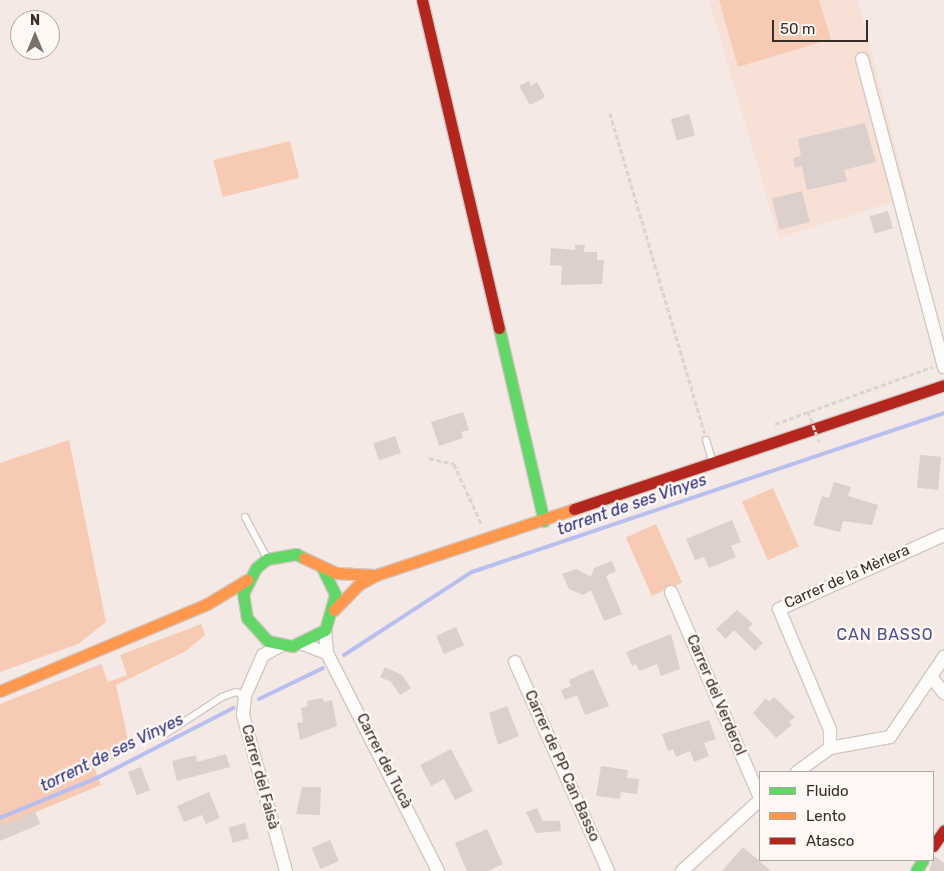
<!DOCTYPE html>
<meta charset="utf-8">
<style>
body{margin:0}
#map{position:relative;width:944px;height:871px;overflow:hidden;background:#f4e9e4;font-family:Rubik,sans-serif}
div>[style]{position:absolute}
.built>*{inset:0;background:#f7e0d6}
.green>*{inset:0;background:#f7cab4;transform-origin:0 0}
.stream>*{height:4px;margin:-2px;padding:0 2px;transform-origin:2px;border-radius:2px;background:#b8beee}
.building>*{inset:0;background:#dbd0cb;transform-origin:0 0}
.path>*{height:2.5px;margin-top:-1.25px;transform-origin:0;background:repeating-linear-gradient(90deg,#d9d5d3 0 5px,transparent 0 7.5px)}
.roads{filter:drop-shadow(1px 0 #d2c7c2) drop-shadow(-1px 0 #d2c7c2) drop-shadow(0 1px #d2c7c2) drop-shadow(0 -1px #d2c7c2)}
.lane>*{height:6px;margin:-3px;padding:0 3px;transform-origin:3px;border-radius:3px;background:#fdfcfb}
.street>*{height:12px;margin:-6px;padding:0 6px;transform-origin:6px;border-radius:6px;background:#fdfcfb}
.fast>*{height:11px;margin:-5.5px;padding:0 5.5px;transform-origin:5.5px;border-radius:5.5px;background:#63d668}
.slow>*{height:11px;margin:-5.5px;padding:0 5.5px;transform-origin:5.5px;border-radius:5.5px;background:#ff974d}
.jam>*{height:11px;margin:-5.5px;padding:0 5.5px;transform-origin:5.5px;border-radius:5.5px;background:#b3261e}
.path-bridge>*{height:2.5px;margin-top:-1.25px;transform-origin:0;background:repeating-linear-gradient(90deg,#d9d5d3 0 5px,transparent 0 7.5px)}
span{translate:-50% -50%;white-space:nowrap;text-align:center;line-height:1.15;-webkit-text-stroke:5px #fef7f4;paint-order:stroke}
.street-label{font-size:15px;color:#392d27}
.water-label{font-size:16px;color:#282c7b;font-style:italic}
.neighbourhood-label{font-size:16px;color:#47518f;letter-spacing:1px}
.legend{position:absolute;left:759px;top:771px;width:175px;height:90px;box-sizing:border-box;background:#fef7f4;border:1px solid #afa6a2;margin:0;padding:6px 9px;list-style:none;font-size:15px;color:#392d27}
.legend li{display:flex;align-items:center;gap:10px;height:25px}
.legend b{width:25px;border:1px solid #afa6a2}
.north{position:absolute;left:10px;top:10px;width:50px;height:50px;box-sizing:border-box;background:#fef7f4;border:1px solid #afa6a2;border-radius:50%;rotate:0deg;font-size:14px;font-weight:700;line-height:20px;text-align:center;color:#392d27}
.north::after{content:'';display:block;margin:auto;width:18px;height:22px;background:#7a6f69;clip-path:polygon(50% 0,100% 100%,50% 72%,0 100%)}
.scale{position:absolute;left:772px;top:20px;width:96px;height:22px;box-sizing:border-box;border:2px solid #392d27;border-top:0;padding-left:6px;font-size:15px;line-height:18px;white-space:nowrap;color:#392d27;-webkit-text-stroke:4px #fef7f4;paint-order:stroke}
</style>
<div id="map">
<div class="built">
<div style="clip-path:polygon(709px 0,858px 0,908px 197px,779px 238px)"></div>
</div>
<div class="green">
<div style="clip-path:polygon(719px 0,819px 0,831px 39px,738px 67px)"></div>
<div style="left:290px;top:141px;width:38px;height:79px;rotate:76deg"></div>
<div style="clip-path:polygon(69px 440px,106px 622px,78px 644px,0 672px,0 463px)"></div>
<div style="left:773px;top:488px;width:64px;height:34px;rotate:66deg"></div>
<div style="left:656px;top:524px;width:64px;height:33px;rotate:66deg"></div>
<div style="clip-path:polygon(201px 624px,205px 635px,186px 651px,116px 685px,130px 749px,95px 770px,101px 785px,0 827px,0 704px,101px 664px,108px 682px,127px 675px,120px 655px)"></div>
</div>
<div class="stream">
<div style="left:344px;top:655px;width:153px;rotate:-33deg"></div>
<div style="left:472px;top:572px;width:498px;rotate:-18.6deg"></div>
<div style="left:259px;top:699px;width:71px;rotate:-25.8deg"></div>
<div style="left:0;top:818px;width:107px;rotate:-22.5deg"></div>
<div style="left:99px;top:777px;width:151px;rotate:-27.2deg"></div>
</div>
<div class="building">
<div style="clip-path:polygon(529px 81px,531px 86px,537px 82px,545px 97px,530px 105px,519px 86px)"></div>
<div style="left:689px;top:114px;width:22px;height:19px;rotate:74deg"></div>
<div style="clip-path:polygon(865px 123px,876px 162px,844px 170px,847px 181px,807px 190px,802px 166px,795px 168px,793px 158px,801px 156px,798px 139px)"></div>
<div style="left:802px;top:191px;width:32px;height:31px;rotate:76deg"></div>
<div style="left:888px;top:211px;width:18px;height:19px;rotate:74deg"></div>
<div style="clip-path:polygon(575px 245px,585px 245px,584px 252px,597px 252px,597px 260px,604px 260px,602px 284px,561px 285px,562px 266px,550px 265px,551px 248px,575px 250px)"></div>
<div style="clip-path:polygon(463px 412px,469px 430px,461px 432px,463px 438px,439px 446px,431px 422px)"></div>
<div style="left:395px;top:436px;width:18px;height:23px;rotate:71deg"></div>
<div style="left:920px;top:455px;width:21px;height:33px;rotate:5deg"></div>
<div style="clip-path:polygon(834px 482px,851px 487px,848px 496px,878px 505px,872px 525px,843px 521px,840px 532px,813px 525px,822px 496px,829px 498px)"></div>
<div style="clip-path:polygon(732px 520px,741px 542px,731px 546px,736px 557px,709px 568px,704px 557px,695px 560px,686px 539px)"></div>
<div style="clip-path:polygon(612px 561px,616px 571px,606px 576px,622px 614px,604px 621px,591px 590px,583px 595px,569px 589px,562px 574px,576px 569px,591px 577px,594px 568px)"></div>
<div style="clip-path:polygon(737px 610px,753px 624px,748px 628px,763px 643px,755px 651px,734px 630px,726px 639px,716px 629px)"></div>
<div style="left:456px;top:627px;width:20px;height:22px;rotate:66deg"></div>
<div style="clip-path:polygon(671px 634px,680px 669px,661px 676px,657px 664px,639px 671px,636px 664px,632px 666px,626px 652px)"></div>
<div style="clip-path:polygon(385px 667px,402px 675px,411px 688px,400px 695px,391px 682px,380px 677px)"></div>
<div style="clip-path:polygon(593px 669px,609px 706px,585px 715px,577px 695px,565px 700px,561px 690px,571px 686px,569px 680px)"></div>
<div style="clip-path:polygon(774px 697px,795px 717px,789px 722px,792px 725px,776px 738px,753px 713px,766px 698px,769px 702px)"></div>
<div style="clip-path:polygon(323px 698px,324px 702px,332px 700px,337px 726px,300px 740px,297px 723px,303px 722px,301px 708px,308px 706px,307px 701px)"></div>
<div style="clip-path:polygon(507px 706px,519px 736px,498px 745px,489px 713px)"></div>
<div style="clip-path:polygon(709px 720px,716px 739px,704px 743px,709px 756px,694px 762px,690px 751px,676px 757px,673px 749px,668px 751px,662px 734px)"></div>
<div style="clip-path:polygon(451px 749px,473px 791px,455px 800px,444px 779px,431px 786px,420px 765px)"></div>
<div style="clip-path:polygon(226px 754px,230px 767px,177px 781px,172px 761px,196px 755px,197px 762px)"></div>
<div style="clip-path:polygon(601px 766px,628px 770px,627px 778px,639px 779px,637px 794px,621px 792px,620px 799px,596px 796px)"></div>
<div style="left:141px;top:767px;width:25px;height:14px;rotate:69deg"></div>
<div style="clip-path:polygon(302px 787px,321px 787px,320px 815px,296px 814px)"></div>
<div style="clip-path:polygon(209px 792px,220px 818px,206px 824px,202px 815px,184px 822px,177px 806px)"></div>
<div style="clip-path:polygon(537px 808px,543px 821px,560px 821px,561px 831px,536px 833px,526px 812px)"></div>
<div style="clip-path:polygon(35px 811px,40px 824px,0 841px,0 826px)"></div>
<div style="left:245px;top:823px;width:16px;height:17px;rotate:75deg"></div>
<div style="clip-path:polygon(487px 829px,503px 864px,488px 871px,467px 871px,455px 843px)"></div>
<div style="left:330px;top:840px;width:23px;height:20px;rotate:67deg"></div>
<div style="clip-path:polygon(743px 847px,771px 871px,722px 871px)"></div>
<div style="clip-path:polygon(934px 856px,944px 863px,944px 871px,929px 871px)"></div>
</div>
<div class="path">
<div style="left:610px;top:113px;width:334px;rotate:73.5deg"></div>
<div style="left:775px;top:424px;width:167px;rotate:-20deg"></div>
<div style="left:429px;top:458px;width:26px;rotate:13deg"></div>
<div style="left:454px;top:464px;width:67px;rotate:65.3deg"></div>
</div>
<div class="roads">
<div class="lane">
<div style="left:706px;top:440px;width:21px;rotate:73deg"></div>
<div style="left:245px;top:517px;width:47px;rotate:61.8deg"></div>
<div style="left:165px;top:734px;width:68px;rotate:-33deg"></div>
<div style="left:222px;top:697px;width:15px;rotate:-20deg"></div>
<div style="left:236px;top:692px;width:10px;rotate:24deg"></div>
</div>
<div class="street">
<div style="left:862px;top:59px;width:319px;rotate:75.1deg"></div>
<div style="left:944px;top:535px;width:181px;rotate:155.8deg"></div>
<div style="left:779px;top:609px;width:131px;rotate:67.1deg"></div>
<div style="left:830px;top:730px;width:18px;rotate:90deg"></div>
<div style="left:830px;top:748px;width:61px;rotate:-10.4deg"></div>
<div style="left:890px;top:737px;width:97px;rotate:-56deg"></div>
<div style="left:671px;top:592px;width:224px;rotate:66.6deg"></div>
<div style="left:325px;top:630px;width:23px;rotate:85deg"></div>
<div style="left:327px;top:653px;width:245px;rotate:63deg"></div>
<div style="left:303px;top:644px;width:26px;rotate:21deg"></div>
<div style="left:282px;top:645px;width:21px;rotate:152deg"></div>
<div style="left:263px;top:655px;width:45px;rotate:113.7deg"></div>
<div style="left:245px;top:696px;width:19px;rotate:96deg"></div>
<div style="left:243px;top:715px;width:162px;rotate:74.6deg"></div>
<div style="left:515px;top:662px;width:229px;rotate:66deg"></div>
<div style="left:931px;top:677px;width:21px;rotate:51deg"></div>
<div style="left:797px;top:772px;width:41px;rotate:-36deg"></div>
<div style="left:682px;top:871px;width:105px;rotate:-42.3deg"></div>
</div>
<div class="fast">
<div style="left:499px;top:328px;width:198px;rotate:76.9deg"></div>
<div style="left:304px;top:558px;width:9px;rotate:-153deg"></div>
<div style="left:296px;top:554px;width:29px;rotate:170deg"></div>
<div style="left:267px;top:559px;width:14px;rotate:141deg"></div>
<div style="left:256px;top:568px;width:28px;rotate:117deg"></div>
<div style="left:243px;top:593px;width:25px;rotate:81deg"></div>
<div style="left:247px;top:618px;width:31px;rotate:48deg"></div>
<div style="left:268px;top:641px;width:25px;rotate:12deg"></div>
<div style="left:292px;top:646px;width:37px;rotate:-26deg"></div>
<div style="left:325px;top:630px;width:37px;rotate:-74deg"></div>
<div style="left:335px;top:594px;width:30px;rotate:-116deg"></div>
<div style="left:916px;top:871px;width:13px;rotate:-58deg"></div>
</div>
<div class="slow">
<div style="left:304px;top:558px;width:35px;rotate:25deg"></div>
<div style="left:336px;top:573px;width:37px;rotate:3deg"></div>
<div style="left:334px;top:610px;width:35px;rotate:-46deg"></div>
<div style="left:358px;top:585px;width:21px;rotate:-29deg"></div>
<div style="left:376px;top:575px;width:209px;rotate:-18.4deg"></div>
<div style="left:0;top:691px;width:225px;rotate:-22.8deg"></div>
<div style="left:207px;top:604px;width:47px;rotate:-31deg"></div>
</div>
<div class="jam">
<div style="left:422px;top:0;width:337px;rotate:76.8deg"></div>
<div style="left:574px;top:509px;width:390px;rotate:-18.5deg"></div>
<div style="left:933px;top:846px;width:19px;rotate:-55deg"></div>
</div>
</div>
<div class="path-bridge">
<div style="left:808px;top:411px;width:33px;rotate:70deg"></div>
</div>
<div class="street-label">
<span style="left:847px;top:577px;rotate:-24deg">Carrer de la Mèrlera</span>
<span style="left:716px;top:695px;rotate:67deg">Carrer del Verderol</span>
<span style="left:384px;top:761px;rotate:63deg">Carrer del Tucà</span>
<span style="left:562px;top:766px;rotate:66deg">Carrer de PP Can Basso</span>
<span style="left:260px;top:777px;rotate:75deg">Carrer del Faisà</span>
</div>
<div class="water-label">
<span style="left:632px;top:505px;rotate:-19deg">torrent de ses Vinyes</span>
<span style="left:112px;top:753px;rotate:-26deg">torrent de ses Vinyes</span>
</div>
<div class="neighbourhood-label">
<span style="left:885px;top:635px">CAN BASSO</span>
</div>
<ul class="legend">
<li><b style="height:6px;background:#63d668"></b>Fluido</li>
<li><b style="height:6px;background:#ff974d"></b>Lento</li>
<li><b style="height:6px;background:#b3261e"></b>Atasco</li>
</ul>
<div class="north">N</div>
<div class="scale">50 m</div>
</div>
